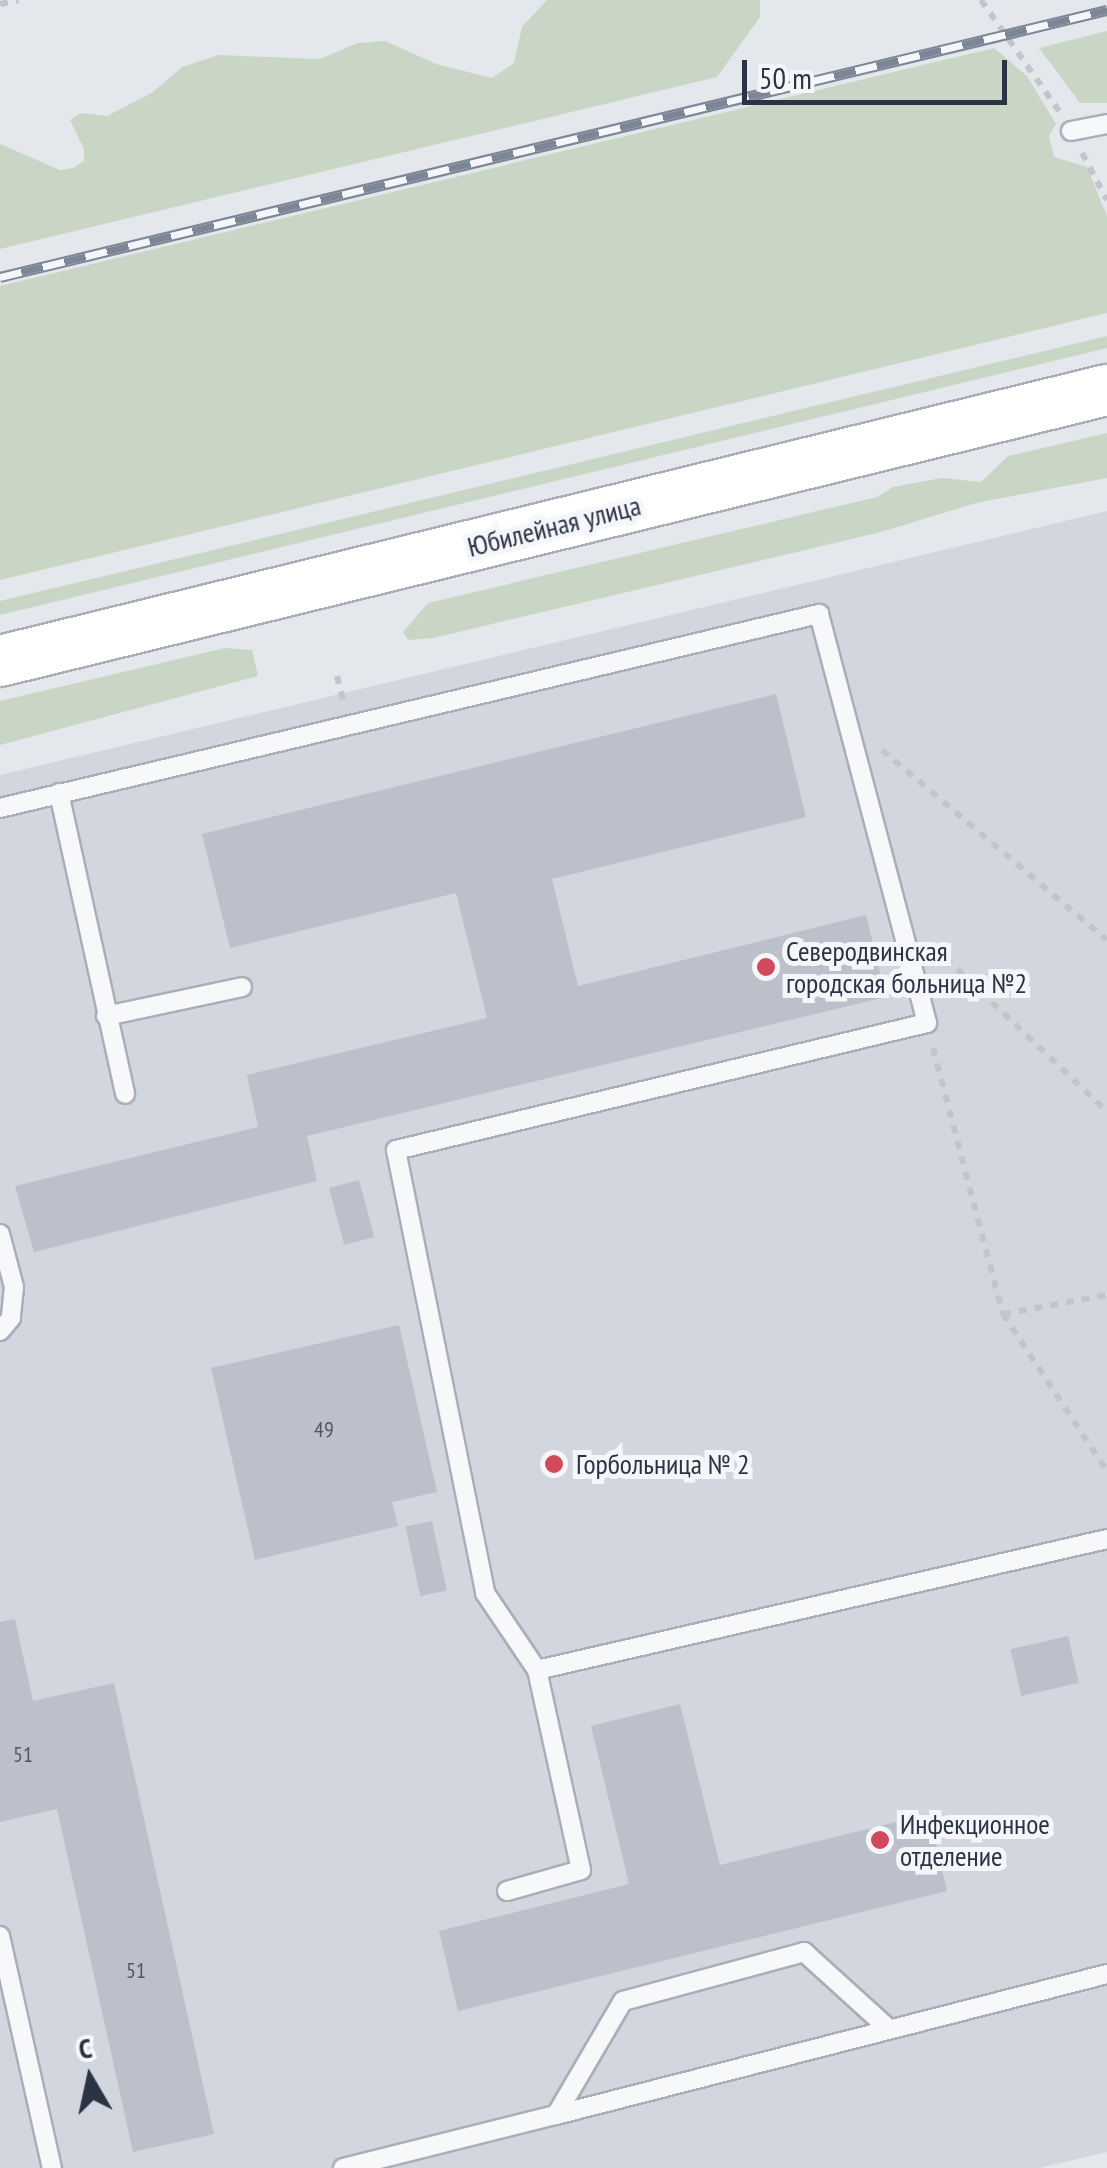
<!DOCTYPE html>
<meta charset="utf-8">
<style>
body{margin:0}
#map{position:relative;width:1107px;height:2168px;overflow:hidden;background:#e4e7ec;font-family:"PT Sans Narrow",sans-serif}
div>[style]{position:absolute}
.built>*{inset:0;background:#d2d6de}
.green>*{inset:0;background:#c9d6c5}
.building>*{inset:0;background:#bbc0ca;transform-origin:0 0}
.path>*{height:6px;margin-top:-3px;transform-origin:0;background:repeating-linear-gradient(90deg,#c2c5cb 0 8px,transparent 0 16px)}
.roads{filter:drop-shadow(2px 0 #a9aeb7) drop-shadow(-2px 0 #a9aeb7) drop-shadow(0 2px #a9aeb7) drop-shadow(0 -2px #a9aeb7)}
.lane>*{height:18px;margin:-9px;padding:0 9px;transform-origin:9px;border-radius:9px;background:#f7f8fa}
.secondary>*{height:50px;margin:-25px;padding:0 25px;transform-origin:25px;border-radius:25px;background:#fff}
.rail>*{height:11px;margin-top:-5.5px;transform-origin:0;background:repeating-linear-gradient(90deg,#f4f6f9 0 22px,#7d8696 0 44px);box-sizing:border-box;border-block:2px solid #7d8696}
.dots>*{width:28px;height:28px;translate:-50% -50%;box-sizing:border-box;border:5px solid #f4f6f9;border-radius:50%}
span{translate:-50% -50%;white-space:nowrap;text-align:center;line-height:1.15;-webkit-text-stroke:10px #f4f6f9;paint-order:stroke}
.number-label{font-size:22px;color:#4f5766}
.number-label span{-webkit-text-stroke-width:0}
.street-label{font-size:28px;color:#2b3445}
.poi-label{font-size:28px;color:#2b3445}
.left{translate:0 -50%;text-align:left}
.north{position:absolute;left:40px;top:2028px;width:100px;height:100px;-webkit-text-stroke:8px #f4f6f9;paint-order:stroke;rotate:351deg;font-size:28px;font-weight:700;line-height:40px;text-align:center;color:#2b3445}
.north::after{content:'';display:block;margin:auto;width:35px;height:45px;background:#2b3445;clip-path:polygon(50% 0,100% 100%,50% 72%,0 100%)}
.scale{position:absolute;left:742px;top:60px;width:265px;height:45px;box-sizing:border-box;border:5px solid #2b3445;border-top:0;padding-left:12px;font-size:30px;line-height:35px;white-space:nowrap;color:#2b3445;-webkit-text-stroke:8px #f4f6f9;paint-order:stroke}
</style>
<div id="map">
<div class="built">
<div style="clip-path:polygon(1107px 511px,1107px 2152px,1039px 2168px,0 2168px,0 775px)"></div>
</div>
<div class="green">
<div style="clip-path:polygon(547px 0,760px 0,760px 17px,717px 77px,0 249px,0 144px,60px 170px,73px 168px,84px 161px,84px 149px,70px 120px,81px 113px,107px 116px,153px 92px,182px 67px,218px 55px,320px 59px,358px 43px,385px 41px,436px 64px,492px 78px,514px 63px,522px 27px)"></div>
<div style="clip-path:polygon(1107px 31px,1107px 103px,1080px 103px,1039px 48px)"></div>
<div style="clip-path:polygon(994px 48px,1027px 76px,1056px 124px,1049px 136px,1054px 157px,1087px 167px,1107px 216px,1107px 313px,0 580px,0 286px)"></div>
<div style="clip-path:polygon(1107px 336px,1107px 348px,0 615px,0 601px)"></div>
<div style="clip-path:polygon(1107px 433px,1107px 478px,976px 503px,881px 532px,433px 638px,408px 640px,403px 632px,428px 603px,877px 497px,893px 487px,942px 478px,981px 482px,1008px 456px)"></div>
<div style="clip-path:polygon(225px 648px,252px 650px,258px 676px,0 745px,0 701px)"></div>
</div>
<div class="building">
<div style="clip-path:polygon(776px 694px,806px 817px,552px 879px,578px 986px,866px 915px,886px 997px,307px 1136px,317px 1181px,34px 1252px,15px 1186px,258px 1127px,247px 1075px,487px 1018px,456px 893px,230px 948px,202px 834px)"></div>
<div style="left:359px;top:1180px;width:59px;height:31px;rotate:75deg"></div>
<div style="clip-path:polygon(399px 1325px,437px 1492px,392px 1502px,398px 1526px,255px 1560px,211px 1368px)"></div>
<div style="left:432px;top:1521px;width:71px;height:27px;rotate:78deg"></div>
<div style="clip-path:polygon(15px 1619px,33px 1701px,114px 1683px,214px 2134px,133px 2152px,57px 1809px,0 1822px,0 1622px)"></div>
<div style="left:1068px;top:1636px;width:48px;height:59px;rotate:77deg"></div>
<div style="clip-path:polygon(680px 1704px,720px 1865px,929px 1814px,947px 1891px,458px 2011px,439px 1931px,629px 1884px,591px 1726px)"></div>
</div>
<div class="path">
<div style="left:981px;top:0;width:136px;rotate:54.9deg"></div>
<div style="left:0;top:4px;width:19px;rotate:-12deg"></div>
<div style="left:1082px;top:153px;width:53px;rotate:62deg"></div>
<div style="left:337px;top:676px;width:29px;rotate:76deg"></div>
<div style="left:882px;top:750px;width:294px;rotate:40.2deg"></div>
<div style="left:934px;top:947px;width:239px;rotate:43.6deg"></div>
<div style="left:933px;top:1048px;width:275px;rotate:75.3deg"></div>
<div style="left:1003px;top:1314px;width:188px;rotate:56.5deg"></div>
<div style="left:1003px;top:1314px;width:106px;rotate:-10.4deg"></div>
</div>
<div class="roads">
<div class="lane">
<div style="left:1071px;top:131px;width:37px;rotate:-11deg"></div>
<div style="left:59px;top:793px;width:308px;rotate:77.6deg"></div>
<div style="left:0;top:808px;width:842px;rotate:-13.33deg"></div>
<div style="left:819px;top:614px;width:423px;rotate:75.2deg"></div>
<div style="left:927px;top:1023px;width:546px;rotate:166.55deg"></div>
<div style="left:396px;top:1150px;width:452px;rotate:78.6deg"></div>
<div style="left:485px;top:1593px;width:93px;rotate:56deg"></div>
<div style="left:106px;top:1016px;width:139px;rotate:-12deg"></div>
<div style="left:0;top:1234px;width:55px;rotate:75.2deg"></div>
<div style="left:14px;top:1287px;width:31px;rotate:96deg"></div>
<div style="left:11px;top:1318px;width:17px;rotate:130deg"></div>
<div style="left:507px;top:1891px;width:77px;rotate:-15.8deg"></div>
<div style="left:581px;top:1870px;width:205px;rotate:-102.4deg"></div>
<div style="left:537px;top:1670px;width:585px;rotate:-12.94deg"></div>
<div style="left:0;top:1936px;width:238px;rotate:77.4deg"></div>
<div style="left:556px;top:2115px;width:569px;rotate:-14.35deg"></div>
<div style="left:343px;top:2168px;width:219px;rotate:-14deg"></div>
<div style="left:556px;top:2115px;width:132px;rotate:-59.6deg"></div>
<div style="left:623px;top:2001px;width:188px;rotate:-15.1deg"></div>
<div style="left:804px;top:1952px;width:115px;rotate:42.2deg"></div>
</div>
<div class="secondary">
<div style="left:0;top:661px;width:1140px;rotate:-13.76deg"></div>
</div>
</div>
<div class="rail">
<div style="left:0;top:277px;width:1139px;rotate:-13.56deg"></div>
</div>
<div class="dots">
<div style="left:766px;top:967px;background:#d1495b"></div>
<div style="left:554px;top:1464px;background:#d1495b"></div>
<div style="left:880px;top:1840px;background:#d1495b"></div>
</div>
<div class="number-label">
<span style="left:324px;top:1430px">49</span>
<span style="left:23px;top:1755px">51</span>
<span style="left:136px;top:1971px">51</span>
</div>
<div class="street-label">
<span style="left:554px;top:526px;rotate:-14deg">Юбилейная улица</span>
</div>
<div class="poi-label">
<span class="left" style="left:786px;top:967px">Северодвинская<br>городская больница №2</span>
<span class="left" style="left:576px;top:1464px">Горбольница № 2</span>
<span class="left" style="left:900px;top:1840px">Инфекционное<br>отделение</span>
</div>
<div class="north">С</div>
<div class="scale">50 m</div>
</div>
